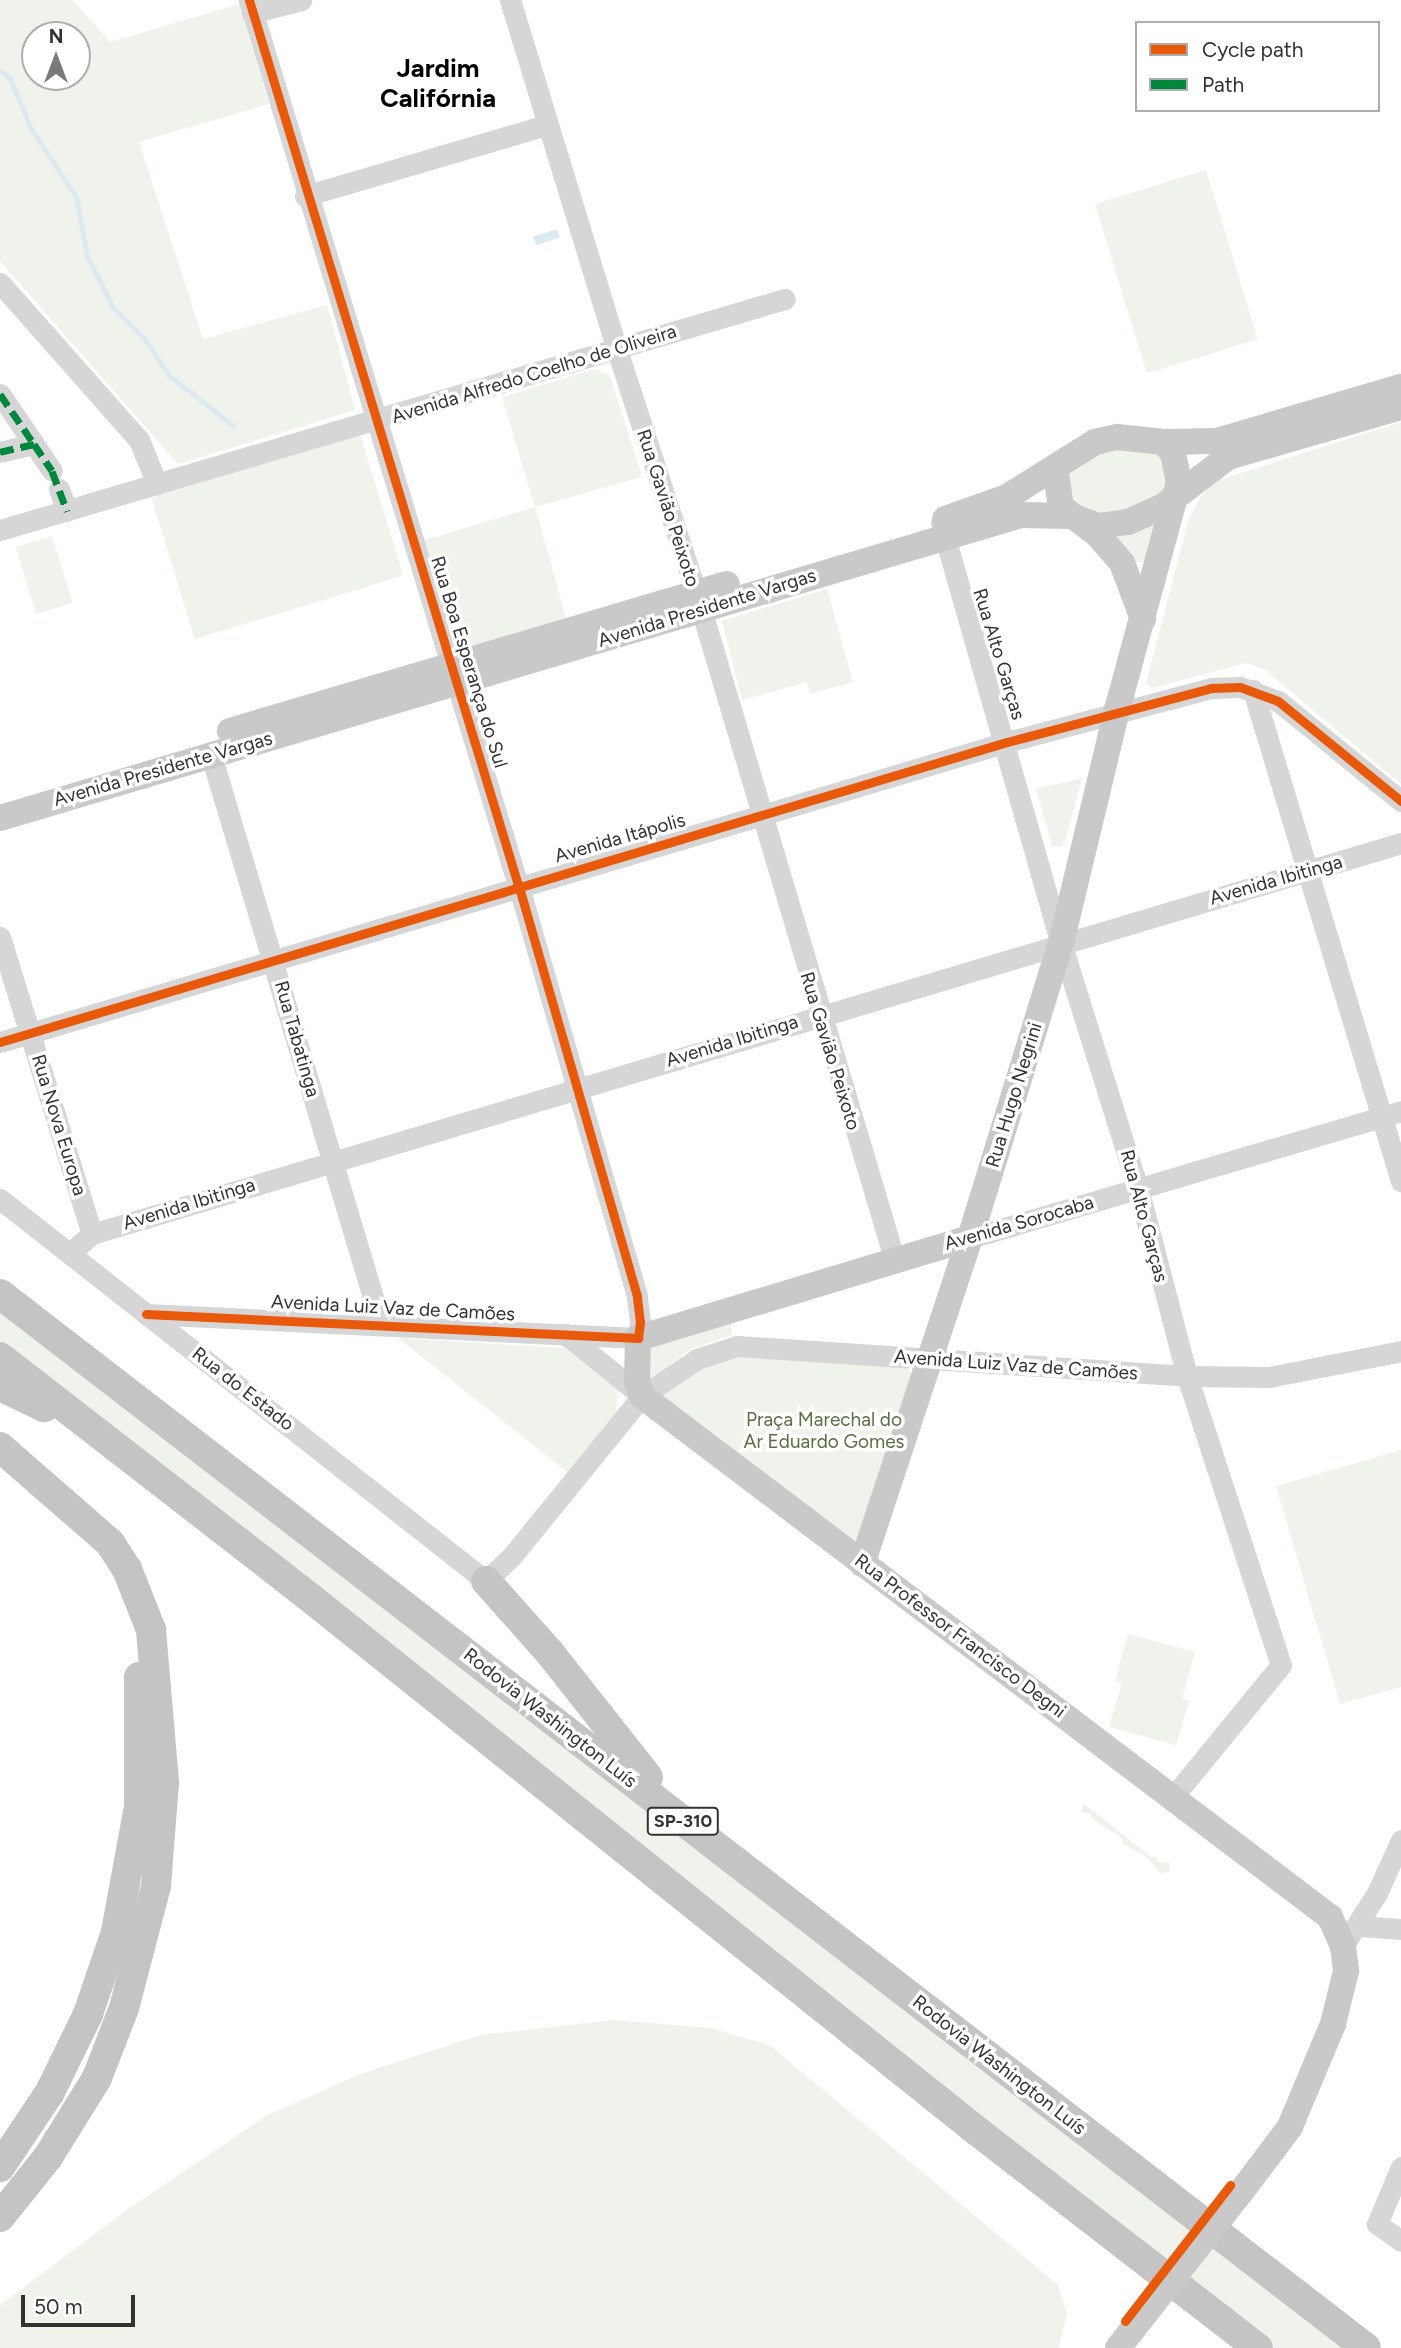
<!DOCTYPE html>
<meta charset="utf-8">
<style>
body{margin:0}
#map{position:relative;width:1401px;height:2348px;overflow:hidden;background:#fff;font-family:Figtree,sans-serif}
div>[style]{position:absolute}
.green>*{inset:0;background:#f0f3eb;transform-origin:0 0}
.water>*{inset:0;background:#dbeaf1;transform-origin:0 0}
.stream>*{height:4.5px;margin:-2.25px;padding:0 2.25px;transform-origin:2.25px;border-radius:2.25px;background:#dbeaf1}
.minor>*{height:21px;margin:-10.5px;padding:0 10.5px;transform-origin:10.5px;border-radius:10.5px;background:#d6d6d6}
.major>*{height:26px;margin:-13px;padding:0 13px;transform-origin:13px;border-radius:13px;background:#c9c9c9}
.highway>*{height:30px;margin:-15px;padding:0 15px;transform-origin:15px;border-radius:15px;background:#c4c4c4}
.major-bridge>*{height:26px;margin:-13px;padding:0 13px;transform-origin:13px;border-radius:13px;background:#c9c9c9}
.quiet>*{height:7px;margin-top:-3.5px;transform-origin:0;background:repeating-linear-gradient(90deg,#00873e 0 14px,transparent 0 21px)}
.cycleway>*{height:9px;margin:-4.5px;padding:0 4.5px;transform-origin:4.5px;border-radius:4.5px;background:#e8590c}
span{translate:-50% -50%;white-space:nowrap;text-align:center;line-height:1.15;-webkit-text-stroke:7px #fff;paint-order:stroke}
.shield-label span{padding:2px 5px;background:#fff;border:2px solid;border-radius:5px;-webkit-text-stroke-width:0}
.shield-label{font-size:18px;color:#323232;font-weight:700}
.street-label{font-size:19px;color:#323232}
.park-label{font-size:19px;color:#586f3f}
.district-label{font-size:26px;color:#000;font-weight:700}
.legend{position:absolute;left:1135px;top:21px;width:245px;height:91px;box-sizing:border-box;background:#fff;border:2px solid #adadad;margin:0;padding:9px 12px;list-style:none;font-size:21px;color:#323232}
.legend li{display:flex;align-items:center;gap:14px;height:35px}
.legend b{width:35px;border:2px solid #adadad}
.north{position:absolute;left:21px;top:21px;width:70px;height:70px;box-sizing:border-box;background:#fff;border:2px solid #adadad;border-radius:50%;rotate:0deg;font-size:19px;font-weight:700;line-height:28px;text-align:center;color:#323232}
.north::after{content:'';display:block;margin:auto;width:24px;height:32px;background:#7a7a7a;clip-path:polygon(50% 0,100% 100%,50% 72%,0 100%)}
.scale{position:absolute;left:21px;top:2295px;width:114px;height:32px;box-sizing:border-box;border:4px solid #323232;border-top:0;padding-left:9px;font-size:21px;line-height:24px;white-space:nowrap;color:#323232;-webkit-text-stroke:5px #fff;paint-order:stroke}
</style>
<div id="map">
<div class="green">
<div style="clip-path:polygon(evenodd,0 0,73px 0,110px 42px,240px 4px,269px 104px,139px 142px,203px 339px,327px 305px,355px 410px,178px 464px,0 261px,0 0,35px 35px,77px 35px,77px 77px,35px 77px,35px 35px)"></div>
<div style="left:1206px;top:170px;width:177px;height:116px;rotate:73deg"></div>
<div style="clip-path:polygon(595px 369px,610px 376px,642px 477px,535px 507px,567px 621px,457px 649px,424px 540px,535px 507px,502px 397px)"></div>
<div style="clip-path:polygon(1401px 422px,1401px 784px,1264px 669px,1246px 663px,1152px 688px,1146px 683px,1188px 522px,1199px 499px,1216px 481px)"></div>
<div style="left:360px;top:434px;width:148px;height:218px;rotate:73deg"></div>
<div style="clip-path:polygon(1106px 447px,1160px 454px,1168px 491px,1116px 518px,1072px 503px,1066px 490px,1069px 466px)"></div>
<div style="clip-path:polygon(1160px 520px,1145px 562px,1134px 562px,1112px 534px)"></div>
<div style="left:52px;top:536px;width:70px;height:38px;rotate:73deg"></div>
<div style="clip-path:polygon(827px 589px,853px 682px,810px 694px,807px 682px,742px 700px,722px 621px)"></div>
<div style="clip-path:polygon(1082px 778px,1066px 839px,1061px 847px,1052px 846px,1036px 789px)"></div>
<div style="clip-path:polygon(0 1304px,1352px 2348px,1271px 2348px,0 1347px)"></div>
<div style="clip-path:polygon(731px 1316px,732px 1335px,688px 1350px,651px 1380px,640px 1361px,645px 1349px)"></div>
<div style="clip-path:polygon(398px 1338px,564px 1348px,618px 1389px,616px 1413px,570px 1474px)"></div>
<div style="clip-path:polygon(733px 1356px,905px 1367px,912px 1373px,860px 1541px,852px 1541px,707px 1428px,658px 1399px,696px 1369px)"></div>
<div style="clip-path:polygon(1401px 1450px,1401px 1687px,1340px 1704px,1276px 1486px)"></div>
<div style="clip-path:polygon(1128px 1634px,1195px 1652px,1182px 1699px,1189px 1701px,1176px 1745px,1109px 1727px,1122px 1683px,1115px 1681px)"></div>
<div style="clip-path:polygon(1083px 1803px,1151px 1857px,1157px 1857px,1158px 1862px,1169px 1863px,1169px 1872px,1160px 1873px,1147px 1857px,1123px 1844px,1122px 1838px,1092px 1819px,1091px 1814px,1081px 1812px)"></div>
<div style="clip-path:polygon(613px 2020px,710px 2028px,769px 2045px,1058px 2285px,1067px 2314px,1059px 2348px,0 2348px,0 2305px,128px 2209px,266px 2116px,363px 2073px,481px 2035px)"></div>
</div>
<div class="water">
<div style="left:557px;top:229px;width:9px;height:25px;rotate:72deg"></div>
</div>
<div class="stream">
<div style="left:0;top:70px;width:13px;rotate:39deg"></div>
<div style="left:10px;top:78px;width:56px;rotate:67.1deg"></div>
<div style="left:32px;top:130px;width:82px;rotate:56.5deg"></div>
<div style="left:77px;top:198px;width:58px;rotate:80deg"></div>
<div style="left:87px;top:255px;width:58px;rotate:63.4deg"></div>
<div style="left:113px;top:307px;width:45px;rotate:45deg"></div>
<div style="left:145px;top:339px;width:45px;rotate:56deg"></div>
<div style="left:170px;top:376px;width:81px;rotate:38deg"></div>
</div>
<div class="minor">
<div style="left:510px;top:0;width:363px;rotate:73deg"></div>
<div style="left:616px;top:347px;width:258px;rotate:71.9deg"></div>
<div style="left:696px;top:592px;width:695px;rotate:73.44deg"></div>
<div style="left:252px;top:13px;width:51px;rotate:-14.9deg"></div>
<div style="left:305px;top:196px;width:252px;rotate:-16.4deg"></div>
<div style="left:0;top:283px;width:210px;rotate:48.5deg"></div>
<div style="left:139px;top:440px;width:48px;rotate:67.8deg"></div>
<div style="left:0;top:394px;width:60px;rotate:55.8deg"></div>
<div style="left:34px;top:444px;width:35px;rotate:167deg"></div>
<div style="left:34px;top:444px;width:32px;rotate:56deg"></div>
<div style="left:59px;top:489px;width:23px;rotate:70deg"></div>
<div style="left:941px;top:523px;width:437px;rotate:74.1deg"></div>
<div style="left:1061px;top:943px;width:257px;rotate:72.6deg"></div>
<div style="left:1138px;top:1188px;width:194px;rotate:75.4deg"></div>
<div style="left:1187px;top:1376px;width:304px;rotate:72deg"></div>
<div style="left:1281px;top:1665px;width:171px;rotate:129.3deg"></div>
<div style="left:0;top:530px;width:818px;rotate:-16.4deg"></div>
<div style="left:1253px;top:690px;width:513px;rotate:73.23deg"></div>
<div style="left:211px;top:755px;width:594px;rotate:73.37deg"></div>
<div style="left:0;top:937px;width:311px;rotate:72.8deg"></div>
<div style="left:0;top:1042px;width:1051px;rotate:-16.59deg"></div>
<div style="left:1007px;top:742px;width:212px;rotate:-14.8deg"></div>
<div style="left:1212px;top:688px;width:28px;rotate:-2deg"></div>
<div style="left:1240px;top:687px;width:40px;rotate:20.2deg"></div>
<div style="left:1278px;top:701px;width:159px;rotate:39.1deg"></div>
<div style="left:0;top:1199px;width:618px;rotate:38.17deg"></div>
<div style="left:486px;top:1581px;width:36px;rotate:-44deg"></div>
<div style="left:512px;top:1556px;width:206px;rotate:-50.9deg"></div>
<div style="left:642px;top:1396px;width:66px;rotate:-33.9deg"></div>
<div style="left:697px;top:1359px;width:42px;rotate:-18deg"></div>
<div style="left:737px;top:1346px;width:451px;rotate:3.8deg"></div>
<div style="left:1187px;top:1376px;width:82px;rotate:0.7deg"></div>
<div style="left:1269px;top:1377px;width:135px;rotate:-11.1deg"></div>
<div style="left:970px;top:1238px;width:449px;rotate:-16.4deg"></div>
<div style="left:70px;top:1253px;width:29px;rotate:-41deg"></div>
<div style="left:92px;top:1234px;width:1366px;rotate:-16.63deg"></div>
<div style="left:146px;top:1314px;width:493px;rotate:2.8deg"></div>
<div style="left:638px;top:1338px;width:16px;rotate:-83deg"></div>
<div style="left:640px;top:1322px;width:26px;rotate:-97deg"></div>
<div style="left:637px;top:1296px;width:428px;rotate:-106.1deg"></div>
<div style="left:518px;top:885px;width:925px;rotate:-106.91deg"></div>
<div style="left:565px;top:1334px;width:99px;rotate:38.8deg"></div>
<div style="left:1359px;top:1926px;width:42px;rotate:4.1deg"></div>
<div style="left:1343px;top:1946px;width:63px;rotate:-57.3deg"></div>
<div style="left:1377px;top:1893px;width:58px;rotate:-65.6deg"></div>
<div style="left:1401px;top:2167px;width:62px;rotate:112.8deg"></div>
<div style="left:1377px;top:2224px;width:29px;rotate:35deg"></div>
</div>
<div class="major">
<div style="left:1055px;top:467px;width:40px;rotate:81.5deg"></div>
<div style="left:1061px;top:507px;width:45px;rotate:36.9deg"></div>
<div style="left:1097px;top:534px;width:38px;rotate:49deg"></div>
<div style="left:1122px;top:563px;width:60px;rotate:69.4deg"></div>
<div style="left:945px;top:519px;width:66px;rotate:-19.5deg"></div>
<div style="left:1007px;top:497px;width:104px;rotate:-32deg"></div>
<div style="left:1095px;top:442px;width:23px;rotate:-13deg"></div>
<div style="left:1117px;top:437px;width:47px;rotate:6.1deg"></div>
<div style="left:1164px;top:442px;width:53px;rotate:-1.1deg"></div>
<div style="left:1217px;top:441px;width:192px;rotate:-16.4deg"></div>
<div style="left:230px;top:731px;width:518px;rotate:-16.48deg"></div>
<div style="left:0;top:818px;width:1065px;rotate:-16.53deg"></div>
<div style="left:1021px;top:515px;width:50px;rotate:1.1deg"></div>
<div style="left:1071px;top:516px;width:30px;rotate:20deg"></div>
<div style="left:1099px;top:526px;width:29px;rotate:-8deg"></div>
<div style="left:1128px;top:522px;width:37px;rotate:-24deg"></div>
<div style="left:1162px;top:507px;width:83px;rotate:-37.1deg"></div>
<div style="left:1228px;top:457px;width:180px;rotate:-16.1deg"></div>
<div style="left:970px;top:1238px;width:347px;rotate:163.2deg"></div>
<div style="left:638px;top:1338px;width:44px;rotate:91.3deg"></div>
<div style="left:637px;top:1382px;width:15px;rotate:70deg"></div>
<div style="left:642px;top:1396px;width:863px;rotate:37.14deg"></div>
<div style="left:1330px;top:1917px;width:32px;rotate:66deg"></div>
<div style="left:1343px;top:1946px;width:25px;rotate:83deg"></div>
<div style="left:1346px;top:1971px;width:55px;rotate:103.8deg"></div>
<div style="left:1333px;top:2024px;width:112px;rotate:112.7deg"></div>
<div style="left:1290px;top:2127px;width:81px;rotate:127deg"></div>
<div style="left:862px;top:1564px;width:343px;rotate:-71.7deg"></div>
<div style="left:970px;top:1238px;width:309px;rotate:-72.9deg"></div>
<div style="left:1061px;top:943px;width:240px;rotate:-76.5deg"></div>
<div style="left:1117px;top:710px;width:236px;rotate:-74.8deg"></div>
<div style="left:1179px;top:482px;width:29px;rotate:-102deg"></div>
<div style="left:1173px;top:454px;width:15px;rotate:-127deg"></div>
<div style="left:1118px;top:2348px;width:24px;rotate:-52deg"></div>
</div>
<div class="highway">
<div style="left:0;top:1294px;width:1725px;rotate:37.65deg"></div>
<div style="left:0;top:1357px;width:390px;rotate:37.8deg"></div>
<div style="left:308px;top:1596px;width:857px;rotate:38.65deg"></div>
<div style="left:977px;top:2131px;width:355px;rotate:37.7deg"></div>
<div style="left:0;top:1386px;width:49px;rotate:25.5deg"></div>
<div style="left:0;top:1447px;width:146px;rotate:41.1deg"></div>
<div style="left:110px;top:1543px;width:31px;rotate:57deg"></div>
<div style="left:127px;top:1569px;width:66px;rotate:68.5deg"></div>
<div style="left:151px;top:1630px;width:153px;rotate:85.1deg"></div>
<div style="left:164px;top:1782px;width:104px;rotate:94.4deg"></div>
<div style="left:156px;top:1886px;width:126px;rotate:104.7deg"></div>
<div style="left:124px;top:2008px;width:75px;rotate:111.1deg"></div>
<div style="left:97px;top:2078px;width:93px;rotate:121.8deg"></div>
<div style="left:48px;top:2157px;width:77px;rotate:128.7deg"></div>
<div style="left:486px;top:1581px;width:96px;rotate:48.4deg"></div>
<div style="left:550px;top:1653px;width:158px;rotate:51.7deg"></div>
<div style="left:0;top:2167px;width:90px;rotate:-56.3deg"></div>
<div style="left:50px;top:2092px;width:87px;rotate:-64deg"></div>
<div style="left:88px;top:2014px;width:87px;rotate:-71.1deg"></div>
<div style="left:116px;top:1932px;width:127px;rotate:-79.6deg"></div>
<div style="left:139px;top:1807px;width:130px;rotate:-90deg"></div>
</div>
<div class="major-bridge">
<div style="left:1133px;top:2329px;width:174px;rotate:-51.8deg"></div>
</div>
<div class="quiet">
<div style="left:0;top:394px;width:60px;rotate:55.8deg"></div>
<div style="left:34px;top:444px;width:35px;rotate:167deg"></div>
<div style="left:34px;top:444px;width:32px;rotate:56deg"></div>
<div style="left:52px;top:471px;width:43px;rotate:69.4deg"></div>
</div>
<div class="cycleway">
<div style="left:0;top:1042px;width:1051px;rotate:-16.59deg"></div>
<div style="left:1007px;top:742px;width:212px;rotate:-14.8deg"></div>
<div style="left:1212px;top:688px;width:28px;rotate:-2deg"></div>
<div style="left:1240px;top:687px;width:40px;rotate:20.2deg"></div>
<div style="left:1278px;top:701px;width:159px;rotate:39.1deg"></div>
<div style="left:146px;top:1314px;width:493px;rotate:2.8deg"></div>
<div style="left:638px;top:1338px;width:16px;rotate:-83deg"></div>
<div style="left:640px;top:1322px;width:26px;rotate:-97deg"></div>
<div style="left:637px;top:1296px;width:428px;rotate:-106.1deg"></div>
<div style="left:518px;top:885px;width:925px;rotate:-106.91deg"></div>
<div style="left:1125px;top:2321px;width:172px;rotate:-52.3deg"></div>
</div>
<div class="shield-label">
<span style="left:683px;top:1821px">SP-310</span>
</div>
<div class="street-label">
<span style="left:534px;top:374px;rotate:-17deg">Avenida Alfredo Coelho de Oliveira</span>
<span style="left:668px;top:508px;rotate:72deg">Rua Gavião Peixoto</span>
<span style="left:707px;top:608px;rotate:-17deg">Avenida Presidente Vargas</span>
<span style="left:999px;top:654px;rotate:73deg">Rua Alto Garças</span>
<span style="left:469px;top:662px;rotate:73deg">Rua Boa Esperança do Sul</span>
<span style="left:163px;top:769px;rotate:-16deg">Avenida Presidente Vargas</span>
<span style="left:620px;top:838px;rotate:-16deg">Avenida Itápolis</span>
<span style="left:1276px;top:880px;rotate:-16deg">Avenida Ibitinga</span>
<span style="left:297px;top:1039px;rotate:74deg">Rua Tabatinga</span>
<span style="left:732px;top:1041px;rotate:-17deg">Avenida Ibitinga</span>
<span style="left:830px;top:1051px;rotate:73deg">Rua Gavião Peixoto</span>
<span style="left:1014px;top:1095px;rotate:-73deg">Rua Hugo Negrini</span>
<span style="left:59px;top:1125px;rotate:73deg">Rua Nova Europa</span>
<span style="left:189px;top:1204px;rotate:-17deg">Avenida Ibitinga</span>
<span style="left:1144px;top:1216px;rotate:75deg">Rua Alto Garças</span>
<span style="left:1019px;top:1223px;rotate:-16deg">Avenida Sorocaba</span>
<span style="left:393px;top:1308px;rotate:3deg">Avenida Luiz Vaz de Camões</span>
<span style="left:1016px;top:1365px;rotate:4deg">Avenida Luiz Vaz de Camões</span>
<span style="left:243px;top:1389px;rotate:38deg">Rua do Estado</span>
<span style="left:960px;top:1636px;rotate:37deg">Rua Professor Francisco Degni</span>
<span style="left:550px;top:1718px;rotate:38deg">Rodovia Washington Luís</span>
<span style="left:999px;top:2065px;rotate:38deg">Rodovia Washington Luís</span>
</div>
<div class="park-label">
<span style="left:824px;top:1431px">Praça Marechal do<br>Ar Eduardo Gomes</span>
</div>
<div class="district-label">
<span style="left:438px;top:84px">Jardim<br>Califórnia</span>
</div>
<ul class="legend">
<li><b style="height:9px;background:#e8590c"></b>Cycle path</li>
<li><b style="height:9px;background:#00873e"></b>Path</li>
</ul>
<div class="north">N</div>
<div class="scale">50 m</div>
</div>
